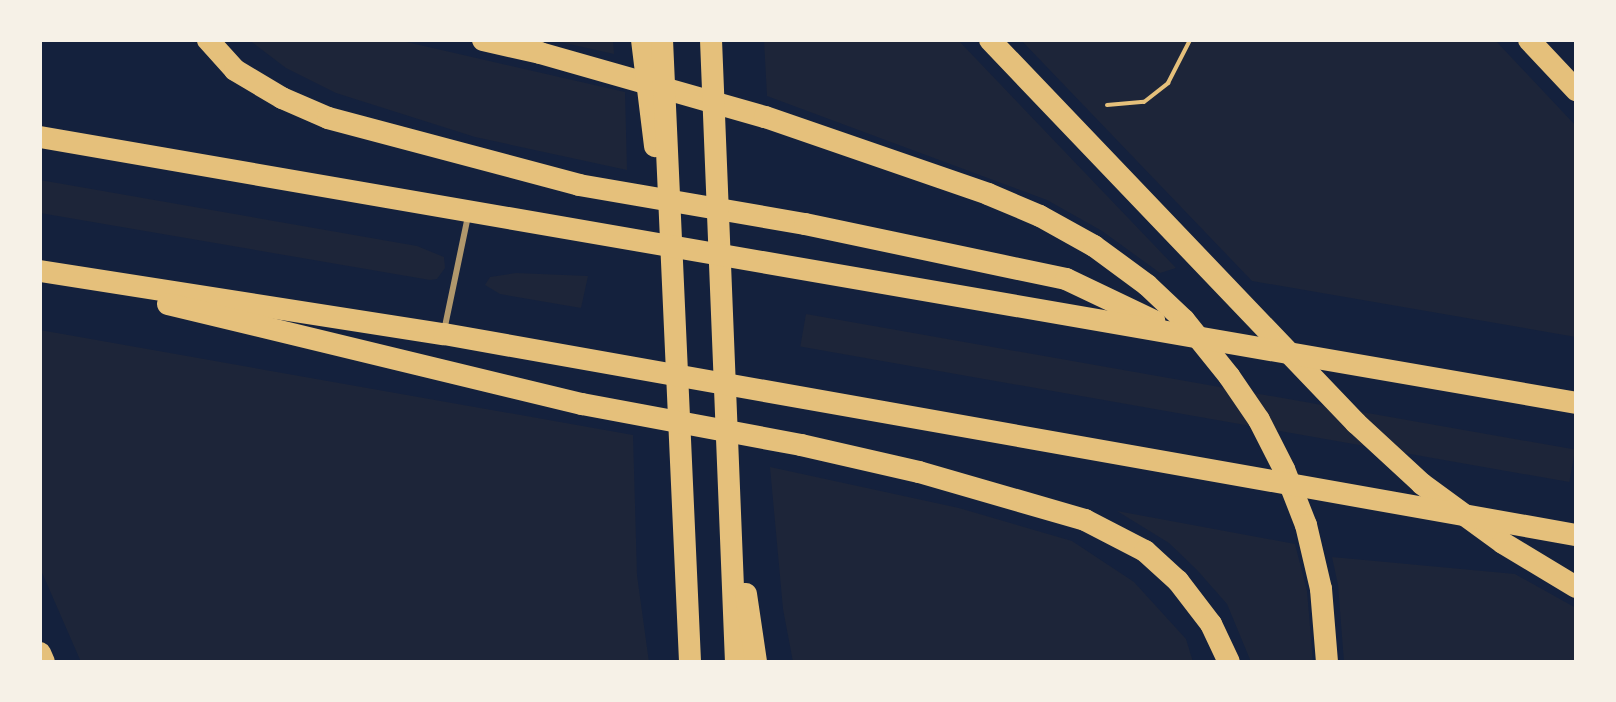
<!DOCTYPE html>
<style>
body{margin:0}
#map{position:relative;width:1616px;height:702px;overflow:hidden;background:#14213d;font-family:"DM Sans",sans-serif}
div>[style]{position:absolute}
.green>*{inset:0;background:#1d2539;transform-origin:0 0}
.path>*{height:4px;margin:-2px;padding:0 2px;transform-origin:2px;border-radius:2px;background:#e5c07b}
.service>*{height:6px;margin:-3px;padding:0 3px;transform-origin:3px;border-radius:3px;background:#b1986c}
.motorway>*{height:22px;margin:-11px;padding:0 11px;transform-origin:11px;border-radius:11px;background:#e5c07b}
span{translate:-50% -50%;white-space:nowrap;text-align:center;line-height:1.15;-webkit-text-stroke:8px #f6f1e7;paint-order:stroke}
.frame{position:absolute;inset:0;border:42px solid #f6f1e7;pointer-events:none}
</style>
<div id="map">
<div class="green">
<div style="clip-path:polygon(249px 40px,398px 40px,625px 92px,627px 170px,475px 137px,336px 93px,286px 68px)"></div>
<div style="clip-path:polygon(551px 40px,613px 40px,614px 54px)"></div>
<div style="clip-path:polygon(764px 40px,958px 40px,1176px 268px,1160px 273px,1102px 231px,1047px 200px,767px 96px)"></div>
<div style="clip-path:polygon(1021px 40px,1495px 40px,1576px 126px,1576px 337px,1252px 281px)"></div>
<div style="clip-path:polygon(40px 180px,417px 246px,444px 257px,445px 268px,437px 279px,430px 280px,40px 213px)"></div>
<div style="clip-path:polygon(516px 273px,588px 276px,581px 308px,500px 294px,485px 285px,490px 277px)"></div>
<div style="left:806px;top:314px;width:781px;height:33px;rotate:10deg"></div>
<div style="clip-path:polygon(40px 330px,633px 435px,637px 575px,649px 662px,81px 662px,40px 568px)"></div>
<div style="clip-path:polygon(770px 467px,959px 508px,1072px 541px,1134px 582px,1186px 639px,1193px 662px,793px 662px,783px 609px)"></div>
<div style="clip-path:polygon(1117px 511px,1295px 544px,1307px 591px,1313px 662px,1251px 662px,1227px 604px,1197px 570px,1169px 543px)"></div>
<div style="clip-path:polygon(1332px 557px,1515px 574px,1576px 608px,1576px 662px,1344px 662px,1338px 585px)"></div>
</div>
<div class="path">
<div style="left:1107px;top:105px;width:37px;rotate:-5deg"></div>
<div style="left:1144px;top:102px;width:31px;rotate:-38deg"></div>
<div style="left:1168px;top:83px;width:48px;rotate:-62.9deg"></div>
</div>
<div class="service">
<div style="left:444px;top:331px;width:117px;rotate:-78.2deg"></div>
</div>
<div class="motorway">
<div style="left:208px;top:40px;width:40px;rotate:48deg"></div>
<div style="left:235px;top:70px;width:55px;rotate:30.8deg"></div>
<div style="left:282px;top:98px;width:50px;rotate:23.5deg"></div>
<div style="left:328px;top:118px;width:260px;rotate:14.9deg"></div>
<div style="left:579px;top:185px;width:229px;rotate:9.8deg"></div>
<div style="left:805px;top:224px;width:267px;rotate:11.9deg"></div>
<div style="left:1066px;top:279px;width:98px;rotate:25.5deg"></div>
<div style="left:483px;top:40px;width:58px;rotate:12.8deg"></div>
<div style="left:540px;top:53px;width:234px;rotate:15.9deg"></div>
<div style="left:765px;top:117px;width:236px;rotate:19deg"></div>
<div style="left:988px;top:194px;width:56px;rotate:22.9deg"></div>
<div style="left:1040px;top:216px;width:62px;rotate:29.1deg"></div>
<div style="left:1094px;top:246px;width:66px;rotate:36.3deg"></div>
<div style="left:1147px;top:285px;width:51px;rotate:43.4deg"></div>
<div style="left:1184px;top:320px;width:72px;rotate:51.2deg"></div>
<div style="left:1229px;top:376px;width:53px;rotate:55.7deg"></div>
<div style="left:1259px;top:420px;width:55px;rotate:63deg"></div>
<div style="left:1284px;top:469px;width:60px;rotate:68.6deg"></div>
<div style="left:1306px;top:525px;width:66px;rotate:76.8deg"></div>
<div style="left:1321px;top:589px;width:73px;rotate:85.3deg"></div>
<div style="left:642px;top:40px;width:107px;rotate:83deg"></div>
<div style="left:662px;top:40px;width:623px;rotate:87.42deg"></div>
<div style="left:711px;top:40px;width:623px;rotate:87.7deg"></div>
<div style="left:990px;top:40px;width:530px;rotate:46.3deg"></div>
<div style="left:1356px;top:423px;width:90px;rotate:42.7deg"></div>
<div style="left:1422px;top:484px;width:100px;rotate:36.1deg"></div>
<div style="left:1503px;top:543px;width:85px;rotate:31.1deg"></div>
<div style="left:1529px;top:40px;width:69px;rotate:46.8deg"></div>
<div style="left:40px;top:137px;width:1559px;rotate:9.82deg"></div>
<div style="left:40px;top:271px;width:409px;rotate:8.9deg"></div>
<div style="left:444px;top:334px;width:1150px;rotate:10.07deg"></div>
<div style="left:168px;top:304px;width:426px;rotate:13.6deg"></div>
<div style="left:582px;top:404px;width:223px;rotate:10.6deg"></div>
<div style="left:801px;top:445px;width:121px;rotate:12.9deg"></div>
<div style="left:919px;top:472px;width:173px;rotate:16.1deg"></div>
<div style="left:1085px;top:520px;width:68px;rotate:27.3deg"></div>
<div style="left:1145px;top:551px;width:45px;rotate:42.3deg"></div>
<div style="left:1178px;top:581px;width:54px;rotate:52.5deg"></div>
<div style="left:1211px;top:624px;width:42px;rotate:64.7deg"></div>
<div style="left:746px;top:594px;width:69px;rotate:81.6deg"></div>
<div style="left:40px;top:653px;width:10px;rotate:66deg"></div>
</div>
<div class="frame"></div>
</div>
